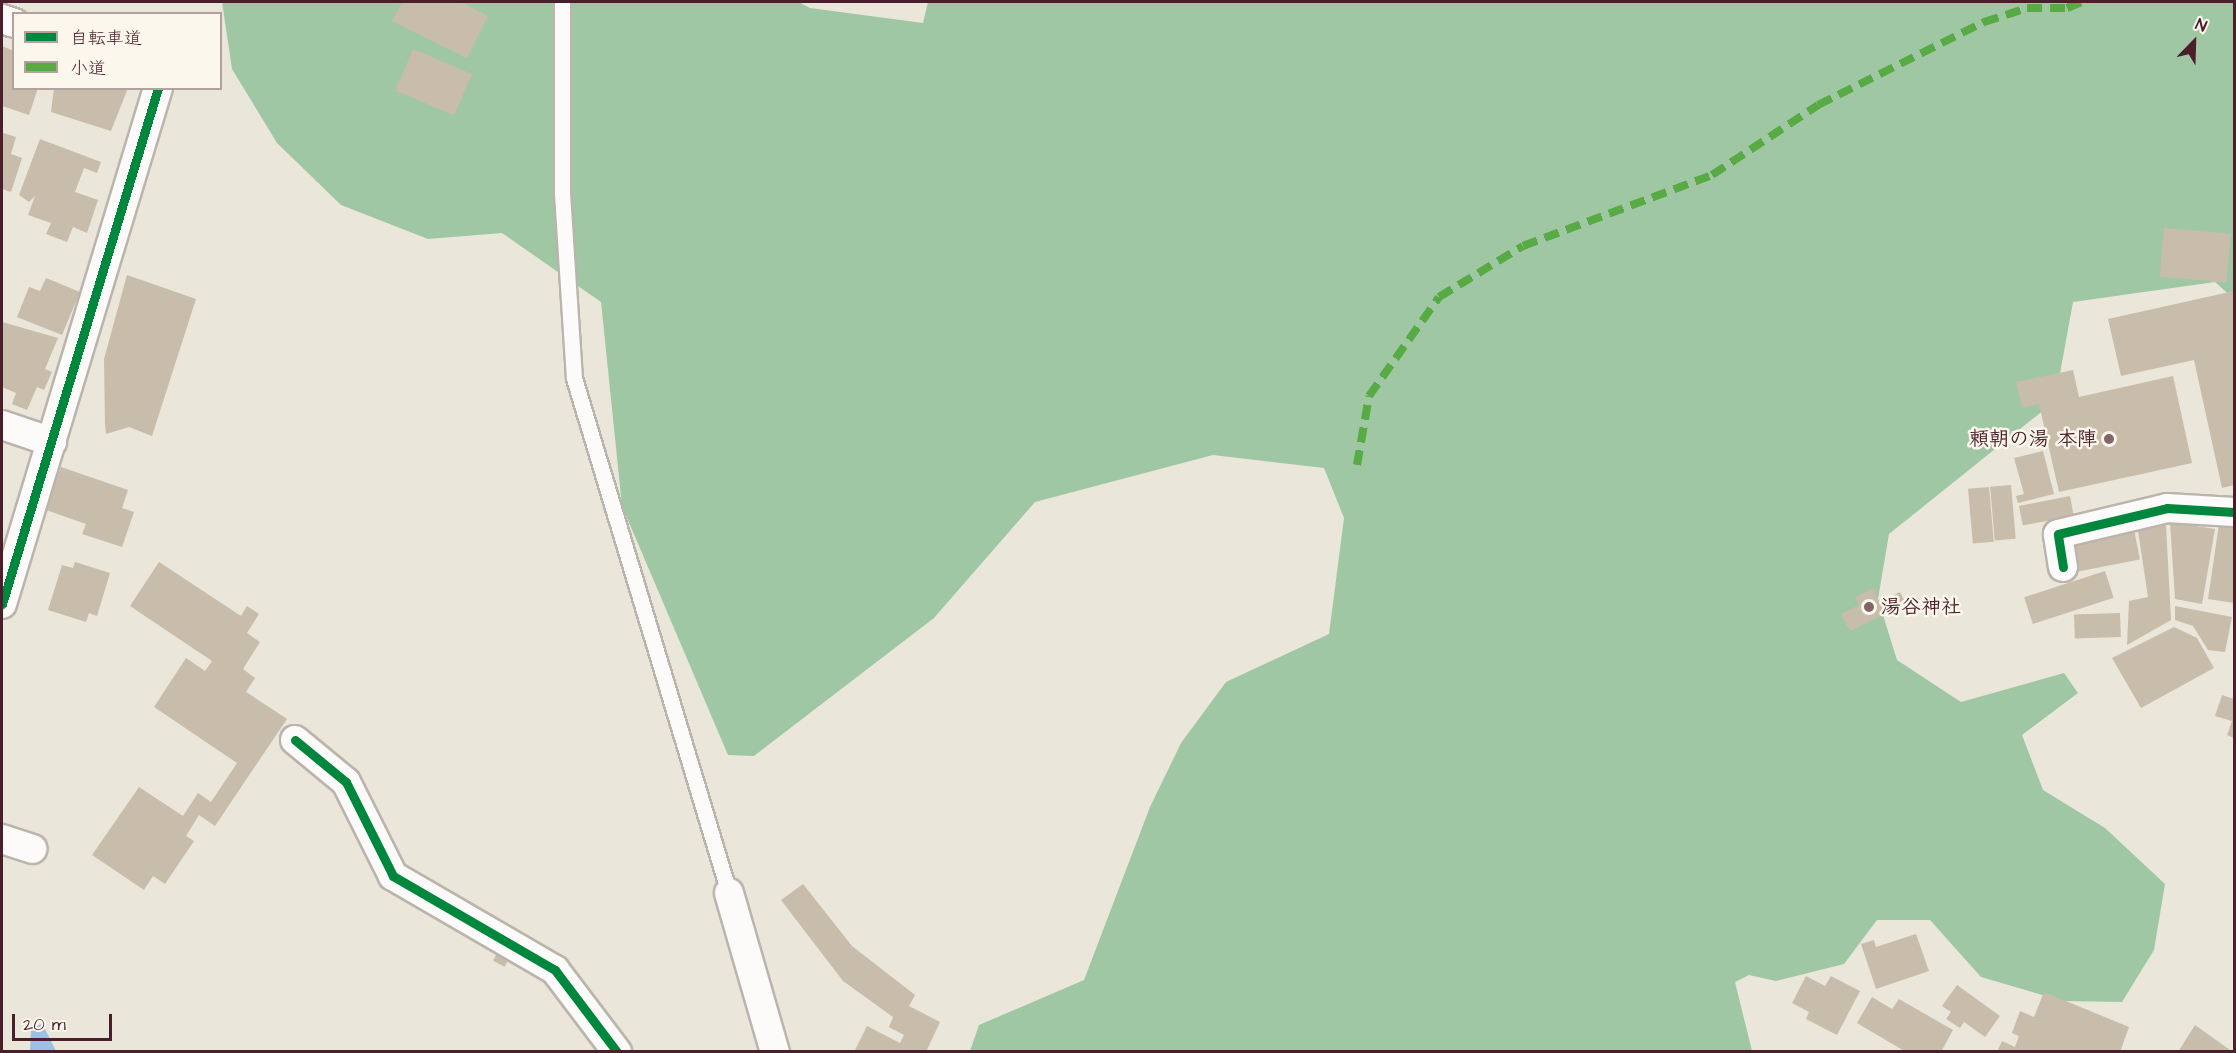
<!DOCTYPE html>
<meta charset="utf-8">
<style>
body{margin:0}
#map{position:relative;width:2236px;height:1053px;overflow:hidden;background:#ebe6da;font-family:"Architects Daughter","Klee One",sans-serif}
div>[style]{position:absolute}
.forest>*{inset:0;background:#9fc7a4}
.water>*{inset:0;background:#9fbfe4}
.building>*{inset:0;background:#c8bcab;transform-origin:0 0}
.roads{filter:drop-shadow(2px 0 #bbb4ad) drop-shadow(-2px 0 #bbb4ad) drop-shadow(0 2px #bbb4ad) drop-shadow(0 -2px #bbb4ad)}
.service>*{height:15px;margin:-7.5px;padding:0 7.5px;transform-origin:7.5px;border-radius:7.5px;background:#fcfbf9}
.minor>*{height:28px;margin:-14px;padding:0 14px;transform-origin:14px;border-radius:14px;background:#fcfbf9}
.quiet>*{height:8px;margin-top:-4px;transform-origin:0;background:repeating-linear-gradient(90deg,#57aa44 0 15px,transparent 0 23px)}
.cycleway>*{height:9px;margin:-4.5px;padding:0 4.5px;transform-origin:4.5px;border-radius:4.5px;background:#00873e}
.dots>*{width:16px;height:16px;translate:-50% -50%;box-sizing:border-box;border:3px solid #fbf7ec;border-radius:50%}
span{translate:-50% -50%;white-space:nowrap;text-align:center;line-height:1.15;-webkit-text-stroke:5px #fbf7ec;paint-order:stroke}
.poi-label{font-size:20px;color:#4a1f2b;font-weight:700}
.right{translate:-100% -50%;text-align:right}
.left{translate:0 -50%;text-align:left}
.frame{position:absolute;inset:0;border:3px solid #4a1f2b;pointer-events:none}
.legend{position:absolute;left:12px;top:12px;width:210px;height:78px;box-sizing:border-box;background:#fbf7ec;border:2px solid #b4a19f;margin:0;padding:8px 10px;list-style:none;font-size:18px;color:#4a1f2b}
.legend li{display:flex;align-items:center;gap:12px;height:30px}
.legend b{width:30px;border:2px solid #b4a19f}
.north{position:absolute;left:2164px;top:12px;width:60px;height:60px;-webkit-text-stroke:4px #fbf7ec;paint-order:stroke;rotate:23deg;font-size:16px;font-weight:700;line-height:24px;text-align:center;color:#4a1f2b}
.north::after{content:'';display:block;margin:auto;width:21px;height:27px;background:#4a1f2b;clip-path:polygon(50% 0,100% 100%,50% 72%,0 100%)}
.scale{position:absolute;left:12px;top:1014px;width:100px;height:27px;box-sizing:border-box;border:3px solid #4a1f2b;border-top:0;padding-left:8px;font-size:18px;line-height:21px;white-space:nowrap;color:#4a1f2b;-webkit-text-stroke:4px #fbf7ec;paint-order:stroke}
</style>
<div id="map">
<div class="forest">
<div style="clip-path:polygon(222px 2px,799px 2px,810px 8px,923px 23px,928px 2px,2234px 2px,2234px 299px,2215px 282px,2073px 302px,2055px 401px,1889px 534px,1878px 599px,1897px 660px,1961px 702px,2064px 673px,2078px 693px,2022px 735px,2043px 790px,2105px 828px,2165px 884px,2154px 950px,2122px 1002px,2063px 1001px,1981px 977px,1930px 920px,1877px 920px,1844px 964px,1776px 981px,1749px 975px,1735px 982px,1752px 1051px,970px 1051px,979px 1025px,1084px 980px,1150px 807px,1181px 743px,1226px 682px,1329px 634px,1344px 518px,1324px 468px,1213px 455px,1035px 502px,934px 618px,754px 756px,728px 755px,622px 506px,601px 302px,502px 233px,428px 239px,341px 205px,277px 143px,232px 69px)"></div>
</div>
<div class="water">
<div style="clip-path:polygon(41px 1024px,44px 1027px,56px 1051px,30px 1051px,31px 1029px)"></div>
</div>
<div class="building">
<div style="clip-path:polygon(402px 2px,460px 2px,488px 16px,467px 58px,392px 21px)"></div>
<div style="clip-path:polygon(2px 46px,14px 51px,14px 88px,38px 88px,29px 115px,2px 106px)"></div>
<div style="left:413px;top:49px;width:64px;height:45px;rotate:23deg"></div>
<div style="clip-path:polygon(54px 88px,128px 88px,111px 131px,51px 112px)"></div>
<div style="clip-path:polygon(3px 133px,16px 137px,11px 154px,22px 158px,11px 192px,2px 189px)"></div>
<div style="clip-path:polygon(40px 139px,101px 162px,97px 173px,84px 168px,75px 192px,98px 200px,87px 233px,73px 227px,67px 242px,46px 234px,51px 223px,28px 215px,35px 196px,29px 202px,19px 195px)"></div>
<div style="left:2164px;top:228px;width:67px;height:49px;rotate:5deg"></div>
<div style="clip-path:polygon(127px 275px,196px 299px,152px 436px,129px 427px,106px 434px,105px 424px,104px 359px)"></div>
<div style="clip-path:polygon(46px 278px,80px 292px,62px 335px,17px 317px,29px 287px,40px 291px)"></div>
<div style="clip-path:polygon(2234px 291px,2234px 485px,2222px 488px,2194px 360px,2121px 376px,2108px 319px)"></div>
<div style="clip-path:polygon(2px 322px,58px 338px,45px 369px,52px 372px,44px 390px,37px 387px,27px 410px,12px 404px,16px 393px,2px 387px)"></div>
<div style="clip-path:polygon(2073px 370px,2079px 397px,2173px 376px,2192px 463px,2059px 492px,2039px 404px,2022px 408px,2016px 382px)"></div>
<div style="clip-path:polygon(2043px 451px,2054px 494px,2018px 503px,2016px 496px,2024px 494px,2014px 458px)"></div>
<div style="clip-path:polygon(61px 467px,128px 490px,122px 508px,134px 512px,122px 547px,82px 534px,86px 524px,46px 510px)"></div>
<div style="left:2011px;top:485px;width:54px;height:21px;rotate:85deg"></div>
<div style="left:1989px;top:487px;width:55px;height:21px;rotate:85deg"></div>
<div style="left:2070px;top:496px;width:20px;height:52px;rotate:79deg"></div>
<div style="clip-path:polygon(2170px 522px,2215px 529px,2202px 604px,2175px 599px)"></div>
<div style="clip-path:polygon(2219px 524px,2234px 527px,2234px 603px,2208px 599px)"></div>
<div style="clip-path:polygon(2166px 525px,2171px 620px,2127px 645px,2129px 601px,2148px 597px,2138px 531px)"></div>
<div style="left:2134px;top:529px;width:31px;height:62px;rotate:79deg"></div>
<div style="clip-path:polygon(75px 562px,110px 573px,97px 616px,89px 613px,86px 622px,48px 610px,62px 565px,73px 568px)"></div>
<div style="clip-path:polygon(159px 562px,241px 616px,247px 606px,259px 614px,247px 633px,260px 642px,243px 669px,255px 678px,246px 692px,287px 719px,215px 826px,199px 815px,186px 836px,194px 841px,165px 884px,153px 876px,144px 890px,92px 855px,139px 787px,183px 816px,198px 793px,211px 802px,237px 763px,154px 707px,186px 658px,205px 671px,212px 661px,130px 606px)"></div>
<div style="left:2105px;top:571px;width:28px;height:85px;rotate:72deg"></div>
<div style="clip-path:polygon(1873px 588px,1885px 614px,1850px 631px,1841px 614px,1859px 605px,1855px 597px)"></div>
<div style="left:1900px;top:592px;width:9px;height:9px;rotate:63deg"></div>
<div style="clip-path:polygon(2175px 606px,2232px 617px,2225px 652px,2208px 650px,2193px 626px,2175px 620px)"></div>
<div style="left:2120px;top:613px;width:24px;height:46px;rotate:88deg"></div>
<div style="clip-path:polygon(2174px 627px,2197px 638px,2214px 668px,2141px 708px,2112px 658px)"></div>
<div style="clip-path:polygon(2222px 695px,2234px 699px,2234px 738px,2227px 735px,2232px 721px,2215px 716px)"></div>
<div style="clip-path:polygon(803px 884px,852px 946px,915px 995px,909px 1006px,940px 1022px,926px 1052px,854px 1052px,867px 1026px,900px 1043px,904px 1035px,889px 1027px,893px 1017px,843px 981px,781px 900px)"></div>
<div style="clip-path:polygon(1916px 934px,1929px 971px,1876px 989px,1861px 944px,1874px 940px,1876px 947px)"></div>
<div style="left:498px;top:951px;width:13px;height:11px;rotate:27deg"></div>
<div style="clip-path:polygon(1806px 976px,1825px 986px,1831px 976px,1860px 991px,1837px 1035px,1806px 1019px,1809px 1012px,1792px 1003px)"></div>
<div style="clip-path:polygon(1957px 985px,2000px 1016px,1985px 1037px,1964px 1022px,1960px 1028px,1946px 1019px,1951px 1012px,1942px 1006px)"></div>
<div style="clip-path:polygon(2044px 992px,2129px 1027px,2120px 1052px,1997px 1052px,2002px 1041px,2015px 1047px,2019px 1036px,2012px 1033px,2020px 1011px,2034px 1017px)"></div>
<div style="clip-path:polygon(1872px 997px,1892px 1009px,1899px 999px,1953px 1030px,1941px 1052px,1906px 1052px,1857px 1023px)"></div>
<div style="clip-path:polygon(2195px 1025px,2233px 1052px,2178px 1052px)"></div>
</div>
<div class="roads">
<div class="service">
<div style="left:562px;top:2px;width:191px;rotate:90deg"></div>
<div style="left:562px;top:193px;width:185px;rotate:86.3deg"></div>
<div style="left:574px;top:378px;width:538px;rotate:73.25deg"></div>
</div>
<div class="minor">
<div style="left:2px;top:19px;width:13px;rotate:18deg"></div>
<div style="left:2px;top:425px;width:53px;rotate:18.8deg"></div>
<div style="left:2063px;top:567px;width:33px;rotate:-99deg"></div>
<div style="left:2058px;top:534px;width:112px;rotate:-13.4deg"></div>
<div style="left:2167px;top:508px;width:67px;rotate:3.4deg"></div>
<div style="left:2px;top:604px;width:539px;rotate:-73.18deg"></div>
<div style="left:295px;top:740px;width:66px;rotate:39.5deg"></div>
<div style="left:346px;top:782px;width:105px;rotate:63.4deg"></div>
<div style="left:393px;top:876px;width:187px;rotate:30.1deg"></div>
<div style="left:555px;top:970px;width:103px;rotate:52.9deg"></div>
<div style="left:2px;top:839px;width:32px;rotate:18deg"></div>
<div style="left:729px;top:893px;width:166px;rotate:73.9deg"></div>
</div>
</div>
<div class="quiet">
<div style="left:1357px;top:465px;width:70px;rotate:-80.1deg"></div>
<div style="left:1369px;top:396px;width:121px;rotate:-54.7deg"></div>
<div style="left:1439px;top:297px;width:98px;rotate:-31.3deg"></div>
<div style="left:1523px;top:246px;width:202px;rotate:-20.6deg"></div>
<div style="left:1712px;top:175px;width:127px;rotate:-33.4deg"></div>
<div style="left:1818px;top:105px;width:186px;rotate:-26.6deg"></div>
<div style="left:1984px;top:22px;width:45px;rotate:-18deg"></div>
<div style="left:2027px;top:8px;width:40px"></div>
<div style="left:2067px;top:8px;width:16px;rotate:-22deg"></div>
</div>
<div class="cycleway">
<div style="left:2063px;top:567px;width:33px;rotate:-99deg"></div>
<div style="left:2058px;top:534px;width:112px;rotate:-13.4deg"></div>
<div style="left:2167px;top:508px;width:67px;rotate:3.4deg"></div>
<div style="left:2px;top:604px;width:539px;rotate:-73.18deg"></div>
<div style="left:295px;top:740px;width:66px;rotate:39.5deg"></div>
<div style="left:346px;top:782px;width:105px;rotate:63.4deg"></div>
<div style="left:393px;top:876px;width:187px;rotate:30.1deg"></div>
<div style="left:555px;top:970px;width:103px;rotate:52.9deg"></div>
</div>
<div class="dots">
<div style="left:2109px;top:439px;background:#826568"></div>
<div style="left:1869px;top:607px;background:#826568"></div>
</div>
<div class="poi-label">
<span class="right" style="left:2097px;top:439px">頼朝の湯 本陣</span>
<span class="left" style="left:1881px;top:607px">湯谷神社</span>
</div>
<div class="frame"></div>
<ul class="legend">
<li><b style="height:8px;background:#00873e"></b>自転車道</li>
<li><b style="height:8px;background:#57aa44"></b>小道</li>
</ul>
<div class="north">N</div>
<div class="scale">20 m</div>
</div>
